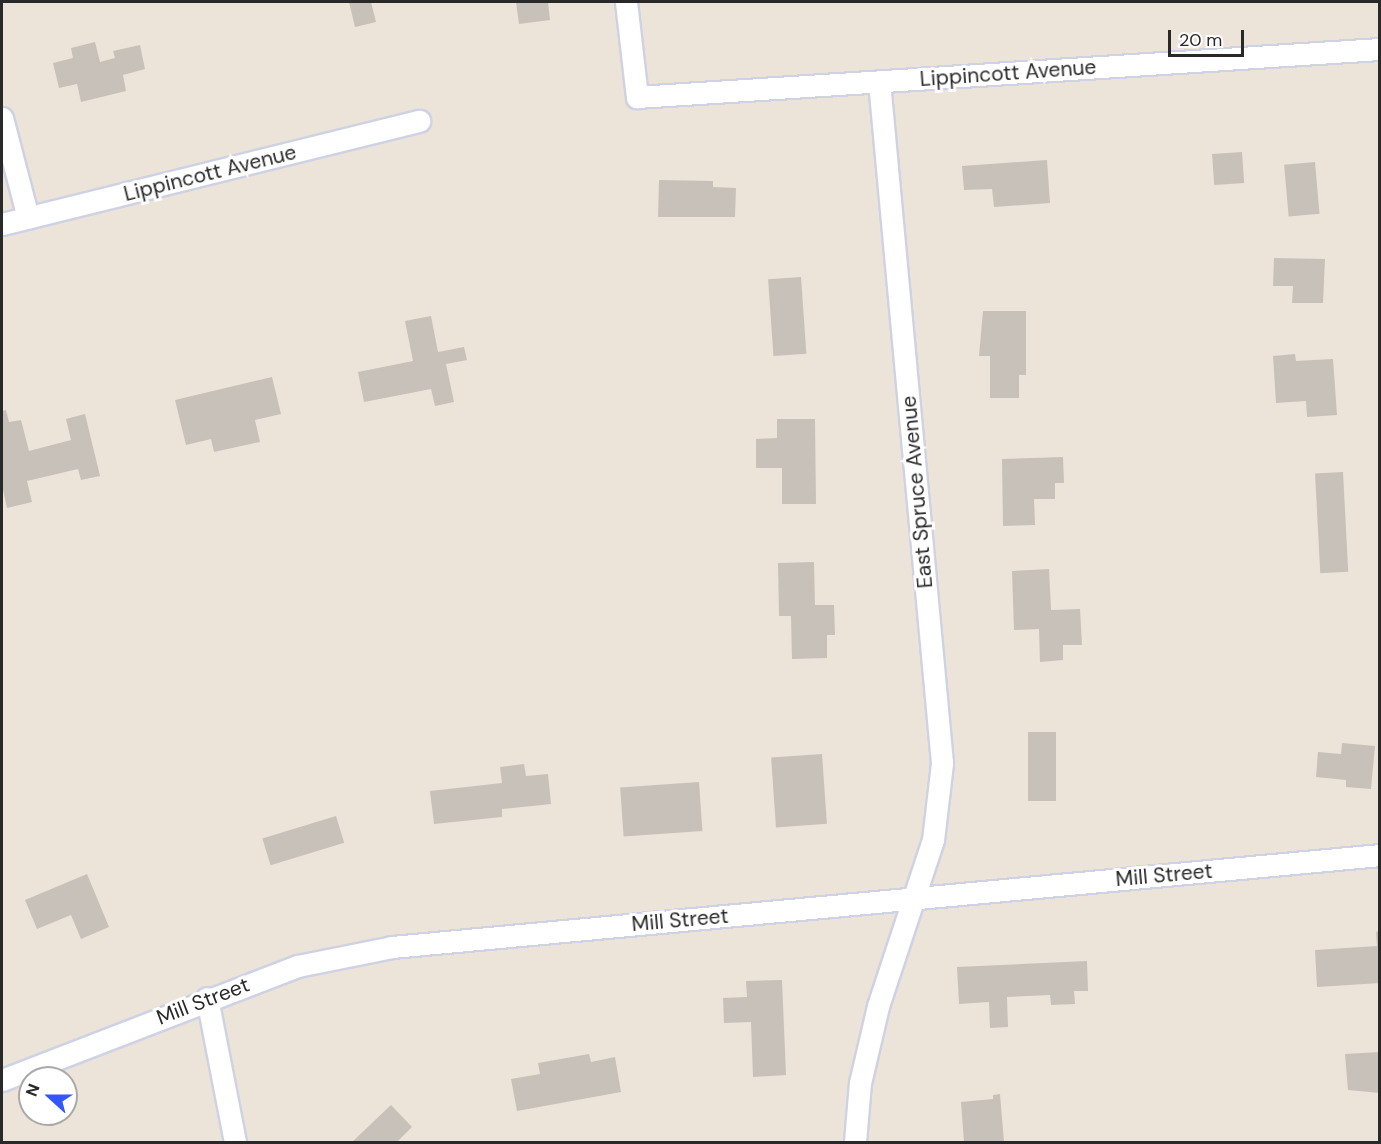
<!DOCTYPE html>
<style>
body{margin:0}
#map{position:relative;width:1381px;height:1144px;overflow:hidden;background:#ece4d9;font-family:"DM Sans",sans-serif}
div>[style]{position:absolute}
.building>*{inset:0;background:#c7c1b9;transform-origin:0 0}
.roads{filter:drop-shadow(2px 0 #ced2e3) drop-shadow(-2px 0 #ced2e3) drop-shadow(0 2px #ced2e3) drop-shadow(0 -2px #ced2e3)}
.minor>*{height:21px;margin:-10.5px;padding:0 10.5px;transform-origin:10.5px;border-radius:10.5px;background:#fff}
span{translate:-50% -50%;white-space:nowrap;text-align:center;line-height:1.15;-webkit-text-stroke:6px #fff;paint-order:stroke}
.street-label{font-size:21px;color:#292929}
.frame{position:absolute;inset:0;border:3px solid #292929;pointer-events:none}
.north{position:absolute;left:18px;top:1066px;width:60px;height:60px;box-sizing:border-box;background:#fff;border:2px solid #a9a9a9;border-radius:50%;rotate:291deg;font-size:16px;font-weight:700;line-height:24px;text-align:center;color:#292929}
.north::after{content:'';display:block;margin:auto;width:21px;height:27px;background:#3356ff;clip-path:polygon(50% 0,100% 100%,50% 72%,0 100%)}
.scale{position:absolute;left:1168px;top:30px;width:76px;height:27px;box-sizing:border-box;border:3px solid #292929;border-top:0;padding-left:8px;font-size:18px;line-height:21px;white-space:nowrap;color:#292929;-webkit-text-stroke:4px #fff;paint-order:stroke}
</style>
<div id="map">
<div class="building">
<div style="clip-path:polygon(349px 2px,371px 2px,376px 22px,355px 27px)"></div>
<div style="clip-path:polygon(516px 2px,548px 2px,550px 20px,519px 24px)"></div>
<div style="clip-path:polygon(95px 42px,100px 62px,115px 58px,113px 51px,140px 45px,145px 69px,123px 75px,126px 91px,81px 102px,77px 84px,59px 88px,53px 63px,73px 58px,71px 48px)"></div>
<div style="left:1242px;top:152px;width:31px;height:30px;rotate:86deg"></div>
<div style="clip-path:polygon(1047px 160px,1050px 203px,994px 207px,992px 189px,964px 190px,962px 166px)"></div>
<div style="left:1315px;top:162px;width:52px;height:31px;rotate:85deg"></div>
<div style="clip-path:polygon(659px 180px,713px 181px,713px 187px,736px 188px,735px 217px,658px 217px)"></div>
<div style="clip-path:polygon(1274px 258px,1325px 259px,1323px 303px,1292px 303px,1293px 286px,1273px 286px)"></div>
<div style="left:801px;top:277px;width:77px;height:33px;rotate:86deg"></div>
<div style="clip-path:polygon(983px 311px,1026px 311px,1026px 375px,1019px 375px,1019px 398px,990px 398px,990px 356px,979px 356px)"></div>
<div style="clip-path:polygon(431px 316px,438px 352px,464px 347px,467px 360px,446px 364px,454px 402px,435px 406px,431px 389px,364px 402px,358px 372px,413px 361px,405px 321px)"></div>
<div style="clip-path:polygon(1295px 354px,1296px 361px,1333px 359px,1337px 415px,1307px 417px,1306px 401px,1276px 403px,1273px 356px)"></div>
<div style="clip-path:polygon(272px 377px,281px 414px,255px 420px,260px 442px,214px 452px,211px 439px,186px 445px,175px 400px)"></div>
<div style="clip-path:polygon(6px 410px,9px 422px,21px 420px,29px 451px,71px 440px,66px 419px,85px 414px,100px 476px,81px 480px,78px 469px,27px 481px,32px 502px,7px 508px,2px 485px,2px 411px)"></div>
<div style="clip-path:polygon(777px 419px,815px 419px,816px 504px,782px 504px,782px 468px,756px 468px,756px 439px,777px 438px)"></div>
<div style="clip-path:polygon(1063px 457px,1064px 483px,1055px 483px,1055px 499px,1034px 499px,1035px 525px,1003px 526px,1002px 459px)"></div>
<div style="left:1343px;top:472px;width:100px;height:28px;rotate:87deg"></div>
<div style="clip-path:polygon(814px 562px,815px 605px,834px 605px,835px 635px,827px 635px,827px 658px,792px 659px,791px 616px,779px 616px,778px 563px)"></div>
<div style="clip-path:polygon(1049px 569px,1051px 610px,1080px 609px,1082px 645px,1063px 645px,1063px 660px,1040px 662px,1039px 629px,1014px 630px,1012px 571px)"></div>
<div style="left:1028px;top:732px;width:28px;height:69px"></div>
<div style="clip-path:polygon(1342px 743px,1375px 746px,1371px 789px,1346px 787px,1346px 780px,1316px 777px,1318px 752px,1341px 754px)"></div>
<div style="left:822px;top:754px;width:70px;height:51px;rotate:86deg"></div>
<div style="clip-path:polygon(524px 764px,526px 776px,548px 774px,551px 804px,502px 809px,502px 817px,434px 824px,430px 791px,502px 783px,500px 767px)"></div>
<div style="left:699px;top:782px;width:49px;height:79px;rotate:86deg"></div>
<div style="left:336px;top:816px;width:28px;height:77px;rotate:73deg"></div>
<div style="clip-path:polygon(87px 874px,109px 927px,81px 939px,71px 915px,37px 929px,25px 900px)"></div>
<div style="clip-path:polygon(1380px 931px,1380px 983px,1317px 987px,1315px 950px,1377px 946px,1376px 932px)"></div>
<div style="clip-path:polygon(1087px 961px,1088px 991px,1074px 991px,1075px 1004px,1051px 1005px,1050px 995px,1007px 997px,1008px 1027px,990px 1028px,989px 1002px,959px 1004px,957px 967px)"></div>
<div style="clip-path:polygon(782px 980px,786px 1075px,753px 1077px,751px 1022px,724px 1023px,723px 998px,747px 997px,746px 981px)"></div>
<div style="clip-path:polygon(1380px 1052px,1380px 1093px,1348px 1090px,1345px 1054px)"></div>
<div style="clip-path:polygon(589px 1054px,591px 1062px,615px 1057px,621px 1092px,517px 1111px,511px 1079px,540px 1074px,538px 1063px)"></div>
<div style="clip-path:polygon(1000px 1094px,1004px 1142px,964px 1142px,961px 1102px,993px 1099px,993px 1095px)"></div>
<div style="clip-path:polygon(391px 1105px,412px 1127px,397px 1142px,352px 1142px)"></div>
</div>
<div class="roads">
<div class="minor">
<div style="left:626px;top:2px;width:96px;rotate:83.4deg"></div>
<div style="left:637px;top:97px;width:745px;rotate:-3.7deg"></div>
<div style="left:2px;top:118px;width:103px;rotate:75.4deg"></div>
<div style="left:2px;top:224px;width:430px;rotate:-13.9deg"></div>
<div style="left:207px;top:998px;width:147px;rotate:79deg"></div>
<div style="left:2px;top:1080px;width:317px;rotate:-21.1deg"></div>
<div style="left:298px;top:966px;width:96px;rotate:-11.4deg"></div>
<div style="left:392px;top:947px;width:992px;rotate:-5.32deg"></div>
<div style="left:855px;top:1142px;width:59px;rotate:-85.2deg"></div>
<div style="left:860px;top:1083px;width:79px;rotate:-76.8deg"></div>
<div style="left:878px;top:1006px;width:175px;rotate:-71.7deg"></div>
<div style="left:933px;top:840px;width:78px;rotate:-83.3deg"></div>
<div style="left:942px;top:763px;width:685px;rotate:-95.28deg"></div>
</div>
</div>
<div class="street-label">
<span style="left:1008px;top:73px;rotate:-4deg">Lippincott Avenue</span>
<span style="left:210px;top:173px;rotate:-14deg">Lippincott Avenue</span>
<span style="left:917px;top:492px;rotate:-95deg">East Spruce Avenue</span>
<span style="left:1164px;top:875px;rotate:-5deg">Mill Street</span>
<span style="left:680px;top:920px;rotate:-5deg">Mill Street</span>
<span style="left:203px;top:1001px;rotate:-21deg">Mill Street</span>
</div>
<div class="frame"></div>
<div class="north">N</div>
<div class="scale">20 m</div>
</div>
